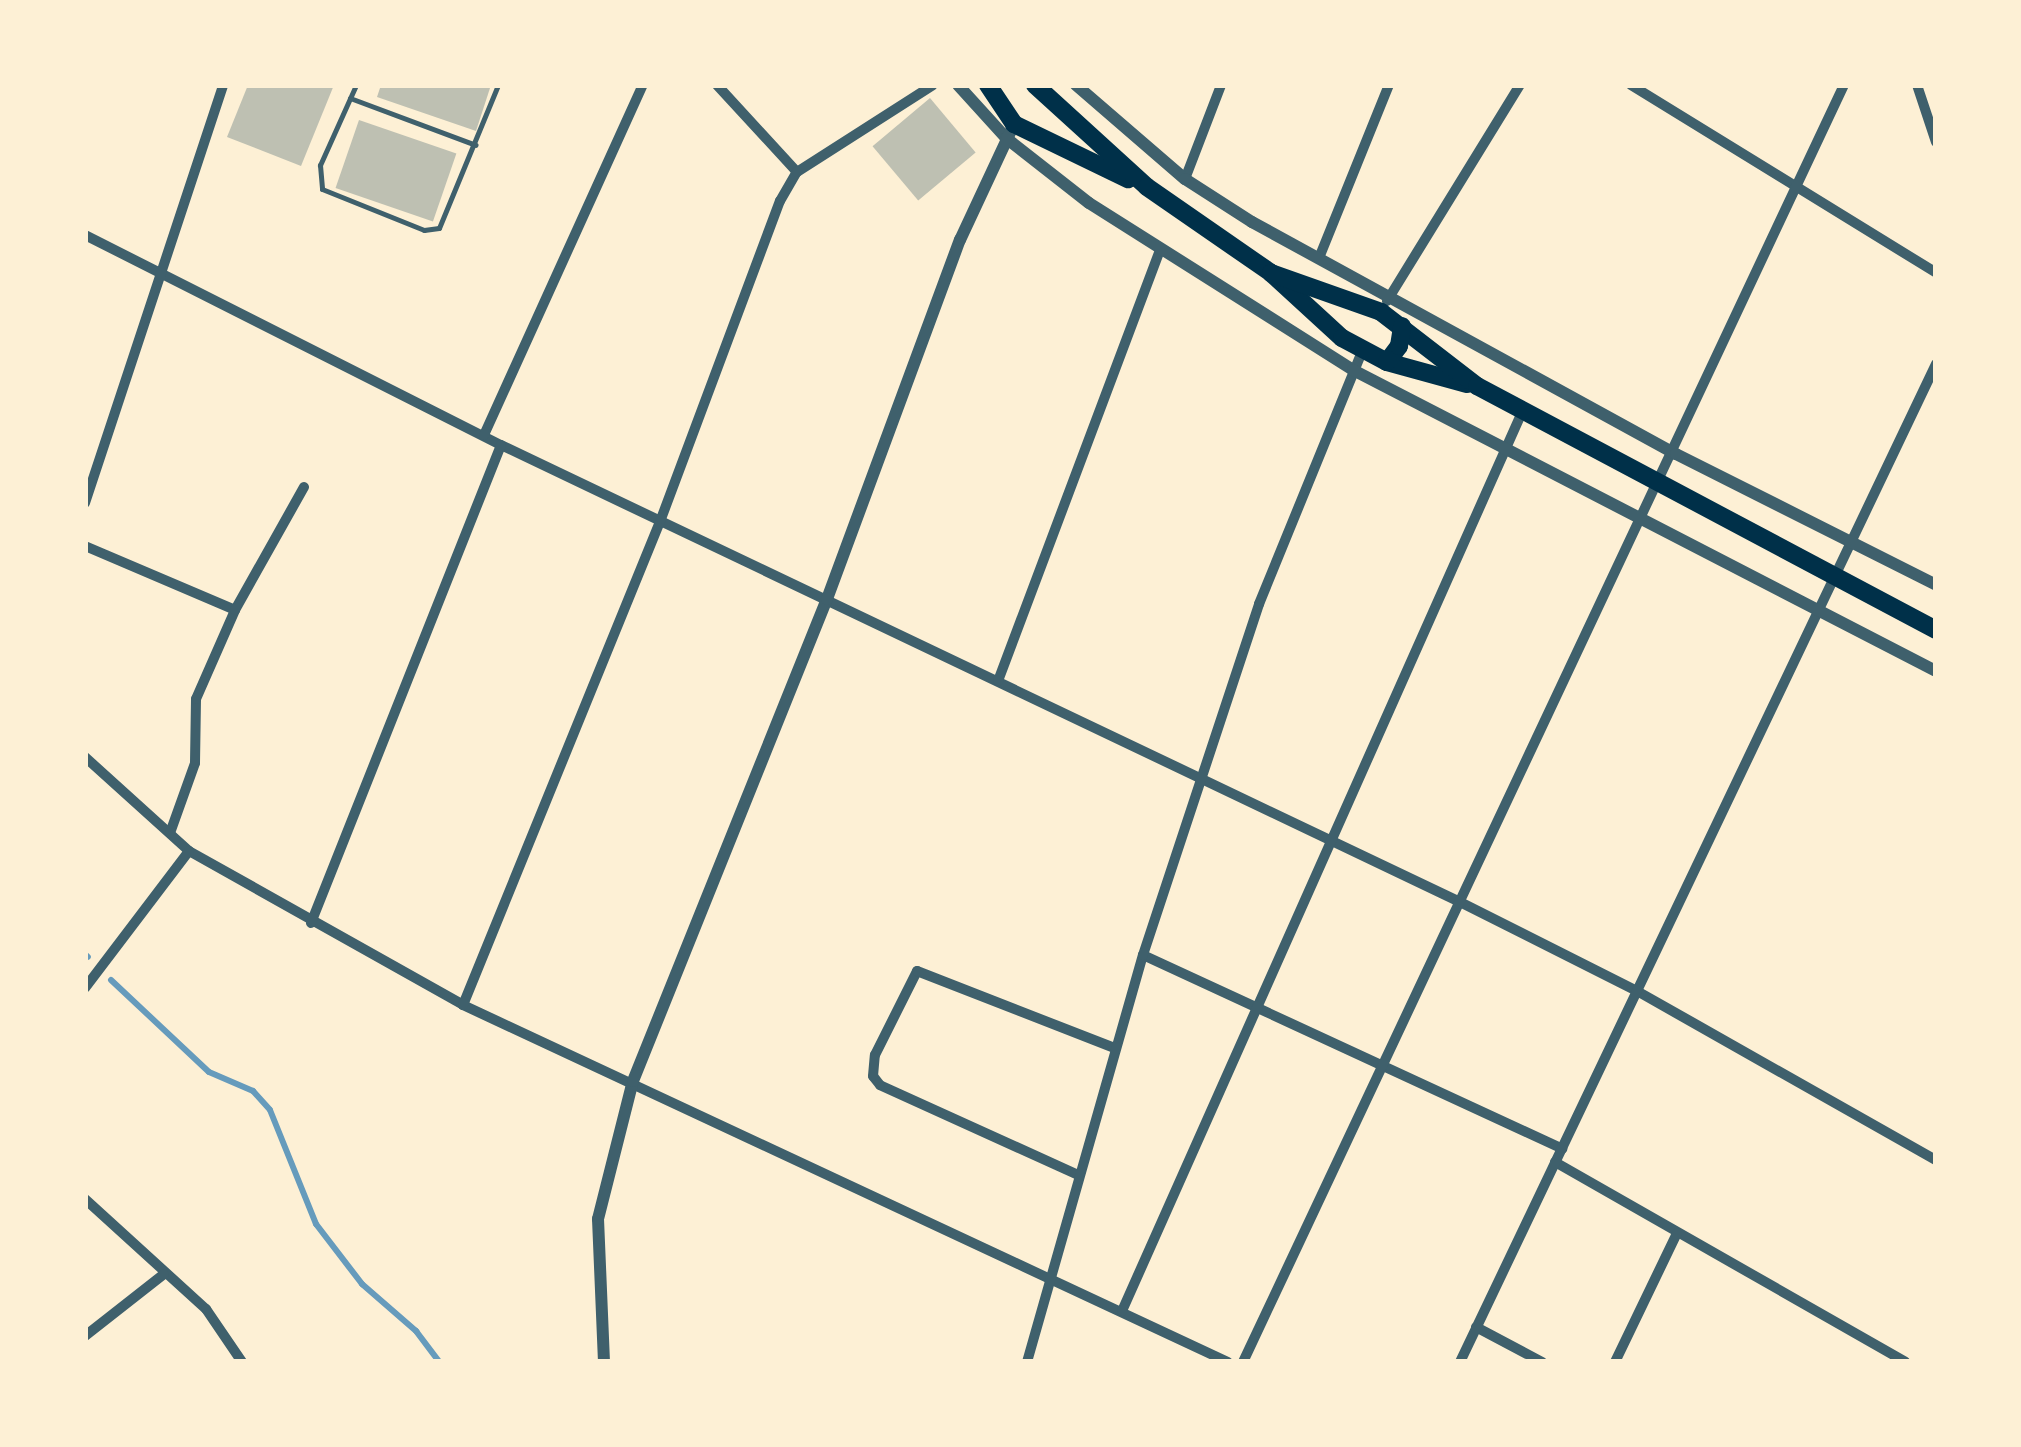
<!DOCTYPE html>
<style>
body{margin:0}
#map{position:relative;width:2021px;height:1447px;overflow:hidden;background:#fdf0d5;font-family:"Noto Sans",sans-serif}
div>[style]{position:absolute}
.stream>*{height:6px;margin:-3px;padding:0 3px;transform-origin:3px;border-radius:3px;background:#669bbc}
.building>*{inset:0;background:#bec0b2;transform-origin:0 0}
.service>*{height:5px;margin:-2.5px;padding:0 2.5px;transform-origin:2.5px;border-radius:2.5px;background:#3f606c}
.minor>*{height:10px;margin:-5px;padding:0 5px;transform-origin:5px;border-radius:5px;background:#3f606c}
.tertiary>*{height:12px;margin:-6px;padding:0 6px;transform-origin:6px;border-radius:6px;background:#3f606c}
.primary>*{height:18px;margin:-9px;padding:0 9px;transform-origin:9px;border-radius:9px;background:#003049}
span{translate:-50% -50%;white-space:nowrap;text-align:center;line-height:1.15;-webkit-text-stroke:8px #fdf0d5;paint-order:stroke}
.frame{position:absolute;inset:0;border:88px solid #fdf0d5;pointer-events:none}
</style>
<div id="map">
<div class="stream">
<div style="left:85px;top:954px;width:4px;rotate:45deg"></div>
<div style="left:111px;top:980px;width:134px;rotate:43.2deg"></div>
<div style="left:209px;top:1072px;width:48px;rotate:23.4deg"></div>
<div style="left:253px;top:1091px;width:25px;rotate:48deg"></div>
<div style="left:270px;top:1110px;width:123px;rotate:68deg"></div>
<div style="left:316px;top:1224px;width:76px;rotate:52.5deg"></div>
<div style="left:362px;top:1284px;width:72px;rotate:41deg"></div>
<div style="left:416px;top:1331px;width:39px;rotate:53deg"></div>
</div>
<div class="building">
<div style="clip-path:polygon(248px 85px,334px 85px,301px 166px,227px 137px)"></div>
<div style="clip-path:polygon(381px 85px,491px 85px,476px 131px,377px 97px)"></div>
<div style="left:930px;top:98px;width:71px;height:75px;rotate:50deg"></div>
<div style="left:359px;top:120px;width:103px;height:72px;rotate:19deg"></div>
</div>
<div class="service">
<div style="left:356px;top:85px;width:88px;rotate:114.2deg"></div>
<div style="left:320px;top:165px;width:24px;rotate:85deg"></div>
<div style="left:322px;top:189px;width:110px;rotate:21.9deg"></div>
<div style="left:424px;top:230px;width:15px;rotate:-8deg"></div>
<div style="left:439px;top:228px;width:155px;rotate:-67.6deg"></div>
<div style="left:350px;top:98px;width:134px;rotate:20.5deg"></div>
</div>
<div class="minor">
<div style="left:717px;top:85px;width:118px;rotate:47.4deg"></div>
<div style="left:1631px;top:85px;width:358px;rotate:31.6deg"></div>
<div style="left:1917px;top:85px;width:60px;rotate:71.6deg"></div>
<div style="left:1185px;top:179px;width:101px;rotate:-69deg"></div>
<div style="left:85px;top:235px;width:466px;rotate:26.8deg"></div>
<div style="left:501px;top:445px;width:1062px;rotate:25.48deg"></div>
<div style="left:1460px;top:902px;width:198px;rotate:26.7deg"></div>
<div style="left:1637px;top:991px;width:343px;rotate:29.5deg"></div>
<div style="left:1319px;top:258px;width:187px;rotate:-68deg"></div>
<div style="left:1387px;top:301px;width:254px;rotate:-58.4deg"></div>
<div style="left:484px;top:435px;width:384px;rotate:-65.6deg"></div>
<div style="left:85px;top:503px;width:440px;rotate:-71.7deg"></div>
<div style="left:85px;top:546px;width:163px;rotate:23.1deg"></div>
<div style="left:998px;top:681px;width:460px;rotate:-69.4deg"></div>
<div style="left:85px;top:757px;width:140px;rotate:42.1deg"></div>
<div style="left:189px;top:851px;width:314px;rotate:29.3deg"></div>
<div style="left:463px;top:1005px;width:844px;rotate:25.02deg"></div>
<div style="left:170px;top:833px;width:74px;rotate:-70.3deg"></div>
<div style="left:195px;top:763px;width:64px;rotate:-89.1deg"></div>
<div style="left:196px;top:699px;width:97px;rotate:-66.3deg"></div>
<div style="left:235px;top:610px;width:141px;rotate:-60.7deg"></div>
<div style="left:311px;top:923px;width:514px;rotate:-68.32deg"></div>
<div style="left:1143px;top:955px;width:462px;rotate:24.8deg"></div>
<div style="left:85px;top:988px;width:172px;rotate:-52.8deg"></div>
<div style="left:463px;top:1005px;width:525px;rotate:-67.83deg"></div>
<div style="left:661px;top:519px;width:340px;rotate:-69.5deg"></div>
<div style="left:780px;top:201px;width:34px;rotate:-60deg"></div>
<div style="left:797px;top:172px;width:161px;rotate:-32.6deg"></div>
<div style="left:1555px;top:1162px;width:403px;rotate:29.7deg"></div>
<div style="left:1076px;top:1174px;width:215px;rotate:-155.6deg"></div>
<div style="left:880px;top:1085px;width:11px;rotate:-128deg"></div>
<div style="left:873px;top:1076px;width:21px;rotate:-85deg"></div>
<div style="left:875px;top:1055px;width:94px;rotate:-63.4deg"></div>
<div style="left:917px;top:971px;width:212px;rotate:21.3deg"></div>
<div style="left:85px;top:1199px;width:164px;rotate:42.3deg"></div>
<div style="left:206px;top:1309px;width:64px;rotate:55.8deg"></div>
<div style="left:1122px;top:1311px;width:984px;rotate:-66.01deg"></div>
<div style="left:1476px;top:1327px;width:75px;rotate:27.9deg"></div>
<div style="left:85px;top:1336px;width:100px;rotate:-38.1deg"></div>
<div style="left:1027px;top:1362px;width:423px;rotate:-74.1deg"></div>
<div style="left:1143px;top:955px;width:370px;rotate:-71.7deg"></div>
<div style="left:1259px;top:604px;width:273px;rotate:-67.8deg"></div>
<div style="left:1243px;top:1362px;width:1411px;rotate:-64.8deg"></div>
<div style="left:1460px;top:1362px;width:1106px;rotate:-64.5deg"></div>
<div style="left:1615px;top:1362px;width:143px;rotate:-64.3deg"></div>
</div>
<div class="tertiary">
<div style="left:958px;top:85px;width:72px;rotate:47.8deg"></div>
<div style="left:1006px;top:138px;width:105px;rotate:38.1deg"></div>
<div style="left:1089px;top:203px;width:312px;rotate:32.3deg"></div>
<div style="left:1353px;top:370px;width:656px;rotate:27.31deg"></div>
<div style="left:1076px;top:85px;width:144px;rotate:40.8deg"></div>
<div style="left:1185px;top:179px;width:80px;rotate:32.7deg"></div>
<div style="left:1252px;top:222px;width:483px;rotate:28.7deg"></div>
<div style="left:1676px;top:454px;width:291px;rotate:26.7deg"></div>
<div style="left:604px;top:1362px;width:143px;rotate:-92.4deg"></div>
<div style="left:598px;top:1219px;width:142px;rotate:-75.8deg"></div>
<div style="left:633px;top:1081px;width:520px;rotate:-68.08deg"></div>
<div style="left:827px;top:599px;width:383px;rotate:-69.7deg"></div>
<div style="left:960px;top:240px;width:128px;rotate:-65deg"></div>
</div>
<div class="primary">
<div style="left:988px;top:85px;width:47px;rotate:56.3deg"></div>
<div style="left:1014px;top:124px;width:127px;rotate:25.8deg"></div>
<div style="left:1035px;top:85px;width:151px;rotate:42.3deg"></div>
<div style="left:1147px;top:187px;width:151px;rotate:34.7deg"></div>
<div style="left:1271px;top:273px;width:96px;rotate:42.5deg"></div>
<div style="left:1342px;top:338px;width:51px;rotate:28.1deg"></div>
<div style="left:1387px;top:362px;width:83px;rotate:15.4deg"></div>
<div style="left:1271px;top:273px;width:117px;rotate:19.5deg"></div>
<div style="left:1381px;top:312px;width:121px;rotate:37.6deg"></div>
<div style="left:1477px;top:386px;width:520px;rotate:27.99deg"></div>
<div style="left:1387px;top:362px;width:20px;rotate:-53deg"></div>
<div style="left:1399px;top:346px;width:20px;rotate:-81deg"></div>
</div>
<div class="frame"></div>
</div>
